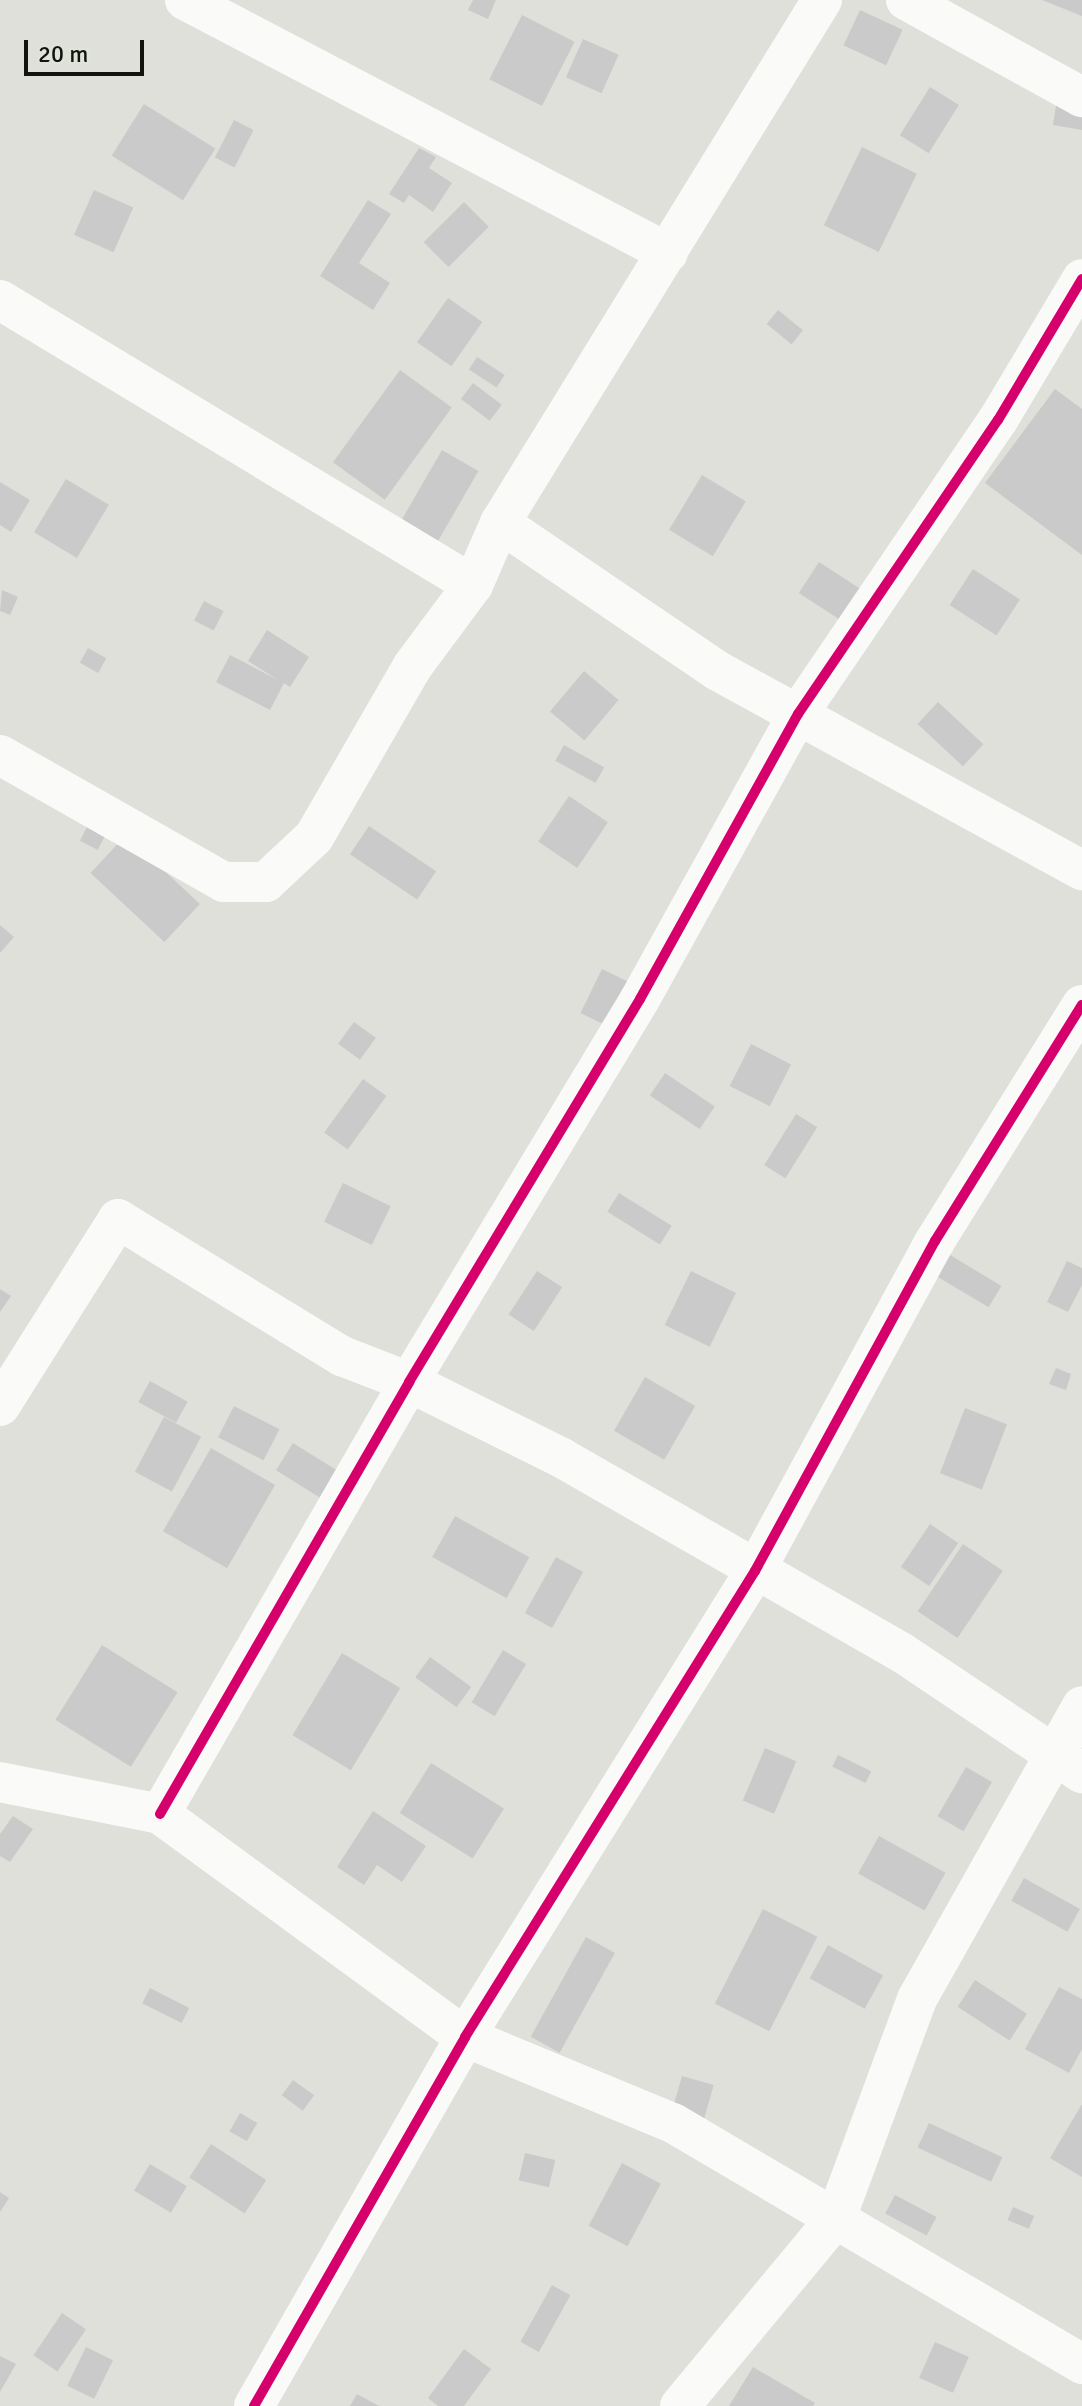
<!DOCTYPE html>
<style>
body{margin:0}
#map{position:relative;width:1082px;height:2406px;overflow:hidden;background:#dfe0da;font-family:Signika,sans-serif}
div>[style]{position:absolute}
.building>*{inset:0;background:#cacaca;transform-origin:0 0}
.minor>*{height:40px;margin:-20px;padding:0 20px;transform-origin:20px;border-radius:20px;background:#fafaf9}
.cycleway>*{height:10px;margin:-5px;padding:0 5px;transform-origin:5px;border-radius:5px;background:#d6006c}
span{translate:-50% -50%;white-space:nowrap;text-align:center;line-height:1.15;-webkit-text-stroke:8px #e0e3d7;paint-order:stroke}
.scale{position:absolute;left:24px;top:40px;width:120px;height:36px;box-sizing:border-box;border:4px solid #131410;border-top:0;padding-left:10px;font-size:24px;line-height:28px;white-space:nowrap;color:#131410;-webkit-text-stroke:6px #e0e3d7;paint-order:stroke}
</style>
<div id="map">
<div class="building">
<div style="clip-path:polygon(473px 0,496px 0,488px 19px,468px 10px)"></div>
<div style="clip-path:polygon(1042px 0,1082px 0,1082px 16px)"></div>
<div style="left:860px;top:10px;width:47px;height:39px;rotate:25deg"></div>
<div style="left:522px;top:15px;width:59px;height:72px;rotate:27deg"></div>
<div style="left:583px;top:39px;width:39px;height:42px;rotate:24deg"></div>
<div style="left:930px;top:87px;width:34px;height:57px;rotate:32deg"></div>
<div style="clip-path:polygon(1057px 99px,1082px 103px,1082px 130px,1053px 125px)"></div>
<div style="left:144px;top:104px;width:84px;height:61px;rotate:32deg"></div>
<div style="left:234px;top:120px;width:22px;height:42px;rotate:27deg"></div>
<div style="left:862px;top:147px;width:61px;height:87px;rotate:26deg"></div>
<div style="clip-path:polygon(419px 148px,436px 157px,429px 168px,452px 183px,433px 212px,409px 195px,404px 203px,389px 194px)"></div>
<div style="left:94px;top:190px;width:43px;height:49px;rotate:24deg"></div>
<div style="clip-path:polygon(368px 200px,391px 214px,359px 263px,390px 283px,373px 310px,320px 276px)"></div>
<div style="left:464px;top:202px;width:35px;height:57px;rotate:45deg"></div>
<div style="left:448px;top:298px;width:42px;height:54px;rotate:35deg"></div>
<div style="left:778px;top:310px;width:32px;height:18px;rotate:39deg"></div>
<div style="left:477px;top:357px;width:33px;height:15px;rotate:33deg"></div>
<div style="left:400px;top:370px;width:64px;height:114px;rotate:36deg"></div>
<div style="left:473px;top:383px;width:36px;height:20px;rotate:37deg"></div>
<div style="clip-path:polygon(1055px 389px,1082px 409px,1082px 555px,985px 483px)"></div>
<div style="left:442px;top:450px;width:42px;height:82px;rotate:30deg"></div>
<div style="left:702px;top:475px;width:51px;height:64px;rotate:31deg"></div>
<div style="left:66px;top:479px;width:50px;height:62px;rotate:31deg"></div>
<div style="clip-path:polygon(0 482px,30px 500px,11px 532px,0 525px)"></div>
<div style="left:819px;top:562px;width:50px;height:37px;rotate:33deg"></div>
<div style="left:973px;top:569px;width:56px;height:43px;rotate:33deg"></div>
<div style="clip-path:polygon(2px 590px,18px 597px,10px 615px,0 611px)"></div>
<div style="left:204px;top:601px;width:22px;height:22px;rotate:27deg"></div>
<div style="clip-path:polygon(267px 630px,309px 657px,290px 687px,284px 683px,270px 710px,216px 682px,230px 655px,278px 680px,248px 661px)"></div>
<div style="left:88px;top:648px;width:21px;height:17px;rotate:29deg"></div>
<div style="left:584px;top:671px;width:45px;height:53px;rotate:40deg"></div>
<div style="left:938px;top:702px;width:62px;height:30px;rotate:43deg"></div>
<div style="left:564px;top:745px;width:46px;height:18px;rotate:29deg"></div>
<div style="left:569px;top:796px;width:47px;height:55px;rotate:34deg"></div>
<div style="left:89px;top:823px;width:20px;height:20px;rotate:27deg"></div>
<div style="left:369px;top:826px;width:81px;height:34px;rotate:34deg"></div>
<div style="left:126px;top:835px;width:101px;height:52px;rotate:43deg"></div>
<div style="clip-path:polygon(0 925px,14px 937px,0 953px)"></div>
<div style="left:602px;top:969px;width:28px;height:49px;rotate:26deg"></div>
<div style="left:354px;top:1022px;width:27px;height:27px;rotate:36deg"></div>
<div style="left:751px;top:1044px;width:45px;height:47px;rotate:27deg"></div>
<div style="left:665px;top:1073px;width:60px;height:27px;rotate:34deg"></div>
<div style="left:363px;top:1079px;width:29px;height:66px;rotate:36deg"></div>
<div style="left:796px;top:1114px;width:25px;height:60px;rotate:32deg"></div>
<div style="left:343px;top:1183px;width:53px;height:43px;rotate:26deg"></div>
<div style="left:619px;top:1193px;width:62px;height:22px;rotate:32deg"></div>
<div style="left:950px;top:1255px;width:60px;height:25px;rotate:31deg"></div>
<div style="clip-path:polygon(1067px 1261px,1082px 1268px,1082px 1285px,1068px 1312px,1047px 1302px)"></div>
<div style="left:537px;top:1271px;width:30px;height:52px;rotate:33deg"></div>
<div style="left:691px;top:1271px;width:50px;height:60px;rotate:26deg"></div>
<div style="clip-path:polygon(0 1289px,11px 1296px,0 1312px)"></div>
<div style="clip-path:polygon(1056px 1368px,1071px 1374px,1066px 1390px,1049px 1384px)"></div>
<div style="left:645px;top:1377px;width:58px;height:62px;rotate:30deg"></div>
<div style="left:150px;top:1381px;width:43px;height:24px;rotate:29deg"></div>
<div style="left:234px;top:1406px;width:51px;height:35px;rotate:27deg"></div>
<div style="left:965px;top:1408px;width:45px;height:70px;rotate:21deg"></div>
<div style="left:164px;top:1417px;width:42px;height:62px;rotate:28deg"></div>
<div style="left:293px;top:1443px;width:53px;height:32px;rotate:32deg"></div>
<div style="left:211px;top:1448px;width:74px;height:96px;rotate:30deg"></div>
<div style="left:455px;top:1516px;width:85px;height:47px;rotate:29deg"></div>
<div style="left:930px;top:1524px;width:34px;height:52px;rotate:34deg"></div>
<div style="left:963px;top:1544px;width:48px;height:81px;rotate:34deg"></div>
<div style="left:556px;top:1557px;width:31px;height:64px;rotate:29deg"></div>
<div style="left:102px;top:1645px;width:89px;height:88px;rotate:32deg"></div>
<div style="left:503px;top:1650px;width:27px;height:61px;rotate:31deg"></div>
<div style="left:342px;top:1653px;width:68px;height:96px;rotate:31deg"></div>
<div style="left:430px;top:1657px;width:51px;height:25px;rotate:36deg"></div>
<div style="left:765px;top:1748px;width:34px;height:57px;rotate:23deg"></div>
<div style="left:838px;top:1755px;width:37px;height:13px;rotate:26deg"></div>
<div style="left:431px;top:1763px;width:86px;height:59px;rotate:32deg"></div>
<div style="left:966px;top:1767px;width:30px;height:57px;rotate:30deg"></div>
<div style="clip-path:polygon(373px 1811px,426px 1846px,402px 1882px,377px 1865px,364px 1885px,337px 1867px)"></div>
<div style="clip-path:polygon(13px 1816px,33px 1829px,10px 1862px,0 1856px,0 1834px)"></div>
<div style="left:879px;top:1836px;width:76px;height:43px;rotate:29deg"></div>
<div style="left:1024px;top:1878px;width:64px;height:26px;rotate:29deg"></div>
<div style="left:763px;top:1909px;width:61px;height:106px;rotate:27deg"></div>
<div style="left:586px;top:1937px;width:33px;height:114px;rotate:29deg"></div>
<div style="left:828px;top:1945px;width:63px;height:38px;rotate:29deg"></div>
<div style="left:975px;top:1980px;width:62px;height:32px;rotate:33deg"></div>
<div style="clip-path:polygon(1059px 1987px,1082px 1999px,1082px 2049px,1069px 2073px,1025px 2049px)"></div>
<div style="left:150px;top:1988px;width:44px;height:17px;rotate:27deg"></div>
<div style="left:682px;top:2076px;width:33px;height:43px;rotate:16deg"></div>
<div style="left:293px;top:2080px;width:26px;height:19px;rotate:36deg"></div>
<div style="clip-path:polygon(1082px 2104px,1082px 2177px,1050px 2158px)"></div>
<div style="left:240px;top:2113px;width:20px;height:21px;rotate:30deg"></div>
<div style="left:929px;top:2123px;width:81px;height:27px;rotate:25deg"></div>
<div style="left:211px;top:2144px;width:66px;height:40px;rotate:33deg"></div>
<div style="left:525px;top:2153px;width:31px;height:28px;rotate:13deg"></div>
<div style="left:622px;top:2163px;width:44px;height:71px;rotate:28deg"></div>
<div style="left:150px;top:2164px;width:43px;height:31px;rotate:31deg"></div>
<div style="clip-path:polygon(0 2192px,9px 2198px,0 2212px)"></div>
<div style="left:895px;top:2195px;width:47px;height:21px;rotate:28deg"></div>
<div style="left:1013px;top:2207px;width:23px;height:14px;rotate:23deg"></div>
<div style="left:552px;top:2285px;width:21px;height:65px;rotate:29deg"></div>
<div style="left:62px;top:2313px;width:29px;height:51px;rotate:34deg"></div>
<div style="left:935px;top:2342px;width:37px;height:39px;rotate:24deg"></div>
<div style="left:86px;top:2347px;width:30px;height:43px;rotate:26deg"></div>
<div style="clip-path:polygon(464px 2349px,491px 2369px,464px 2406px,438px 2406px,428px 2398px)"></div>
<div style="clip-path:polygon(0 2356px,16px 2364px,0 2392px)"></div>
<div style="clip-path:polygon(753px 2367px,815px 2403px,813px 2406px,729px 2406px)"></div>
<div style="clip-path:polygon(357px 2394px,379px 2406px,350px 2406px)"></div>
</div>
<div class="minor">
<div style="left:185px;top:0;width:545px;rotate:27.65deg"></div>
<div style="left:906px;top:0;width:201px;rotate:28.9deg"></div>
<div style="left:0;top:300px;width:552px;rotate:31.07deg"></div>
<div style="left:500px;top:523px;width:263px;rotate:34.2deg"></div>
<div style="left:718px;top:671px;width:415px;rotate:28.7deg"></div>
<div style="left:0;top:755px;width:257px;rotate:29.6deg"></div>
<div style="left:224px;top:882px;width:42px"></div>
<div style="left:266px;top:882px;width:66px;rotate:-43.2deg"></div>
<div style="left:314px;top:837px;width:196px;rotate:-60deg"></div>
<div style="left:412px;top:667px;width:102px;rotate:-53.4deg"></div>
<div style="left:473px;top:585px;width:68px;rotate:-66.5deg"></div>
<div style="left:500px;top:523px;width:614px;rotate:-58.38deg"></div>
<div style="left:0;top:1406px;width:221px;rotate:-57.7deg"></div>
<div style="left:118px;top:1219px;width:263px;rotate:31.5deg"></div>
<div style="left:342px;top:1356px;width:72px;rotate:21.2deg"></div>
<div style="left:409px;top:1382px;width:171px;rotate:26.4deg"></div>
<div style="left:562px;top:1458px;width:391px;rotate:29.8deg"></div>
<div style="left:901px;top:1652px;width:218px;rotate:33.8deg"></div>
<div style="left:0;top:1782px;width:163px;rotate:11.3deg"></div>
<div style="left:160px;top:1814px;width:378px;rotate:36.2deg"></div>
<div style="left:465px;top:2037px;width:225px;rotate:22.5deg"></div>
<div style="left:673px;top:2123px;width:475px;rotate:30.5deg"></div>
<div style="left:160px;top:1814px;width:499px;rotate:-60deg"></div>
<div style="left:409px;top:1382px;width:447px;rotate:-58.9deg"></div>
<div style="left:640px;top:999px;width:326px;rotate:-61deg"></div>
<div style="left:798px;top:714px;width:356px;rotate:-55.8deg"></div>
<div style="left:998px;top:420px;width:164px;rotate:-59.2deg"></div>
<div style="left:254px;top:2406px;width:425px;rotate:-60.2deg"></div>
<div style="left:465px;top:2037px;width:549px;rotate:-58.11deg"></div>
<div style="left:755px;top:1571px;width:376px;rotate:-61.4deg"></div>
<div style="left:935px;top:1241px;width:278px;rotate:-58.1deg"></div>
<div style="left:680px;top:2406px;width:244px;rotate:-50.3deg"></div>
<div style="left:836px;top:2218px;width:233px;rotate:-69.7deg"></div>
<div style="left:917px;top:1999px;width:336px;rotate:-60.6deg"></div>
</div>
<div class="cycleway">
<div style="left:160px;top:1814px;width:499px;rotate:-60deg"></div>
<div style="left:409px;top:1382px;width:447px;rotate:-58.9deg"></div>
<div style="left:640px;top:999px;width:326px;rotate:-61deg"></div>
<div style="left:798px;top:714px;width:356px;rotate:-55.8deg"></div>
<div style="left:998px;top:420px;width:164px;rotate:-59.2deg"></div>
<div style="left:254px;top:2406px;width:425px;rotate:-60.2deg"></div>
<div style="left:465px;top:2037px;width:549px;rotate:-58.11deg"></div>
<div style="left:755px;top:1571px;width:376px;rotate:-61.4deg"></div>
<div style="left:935px;top:1241px;width:278px;rotate:-58.1deg"></div>
</div>
<div class="scale">20 m</div>
</div>
